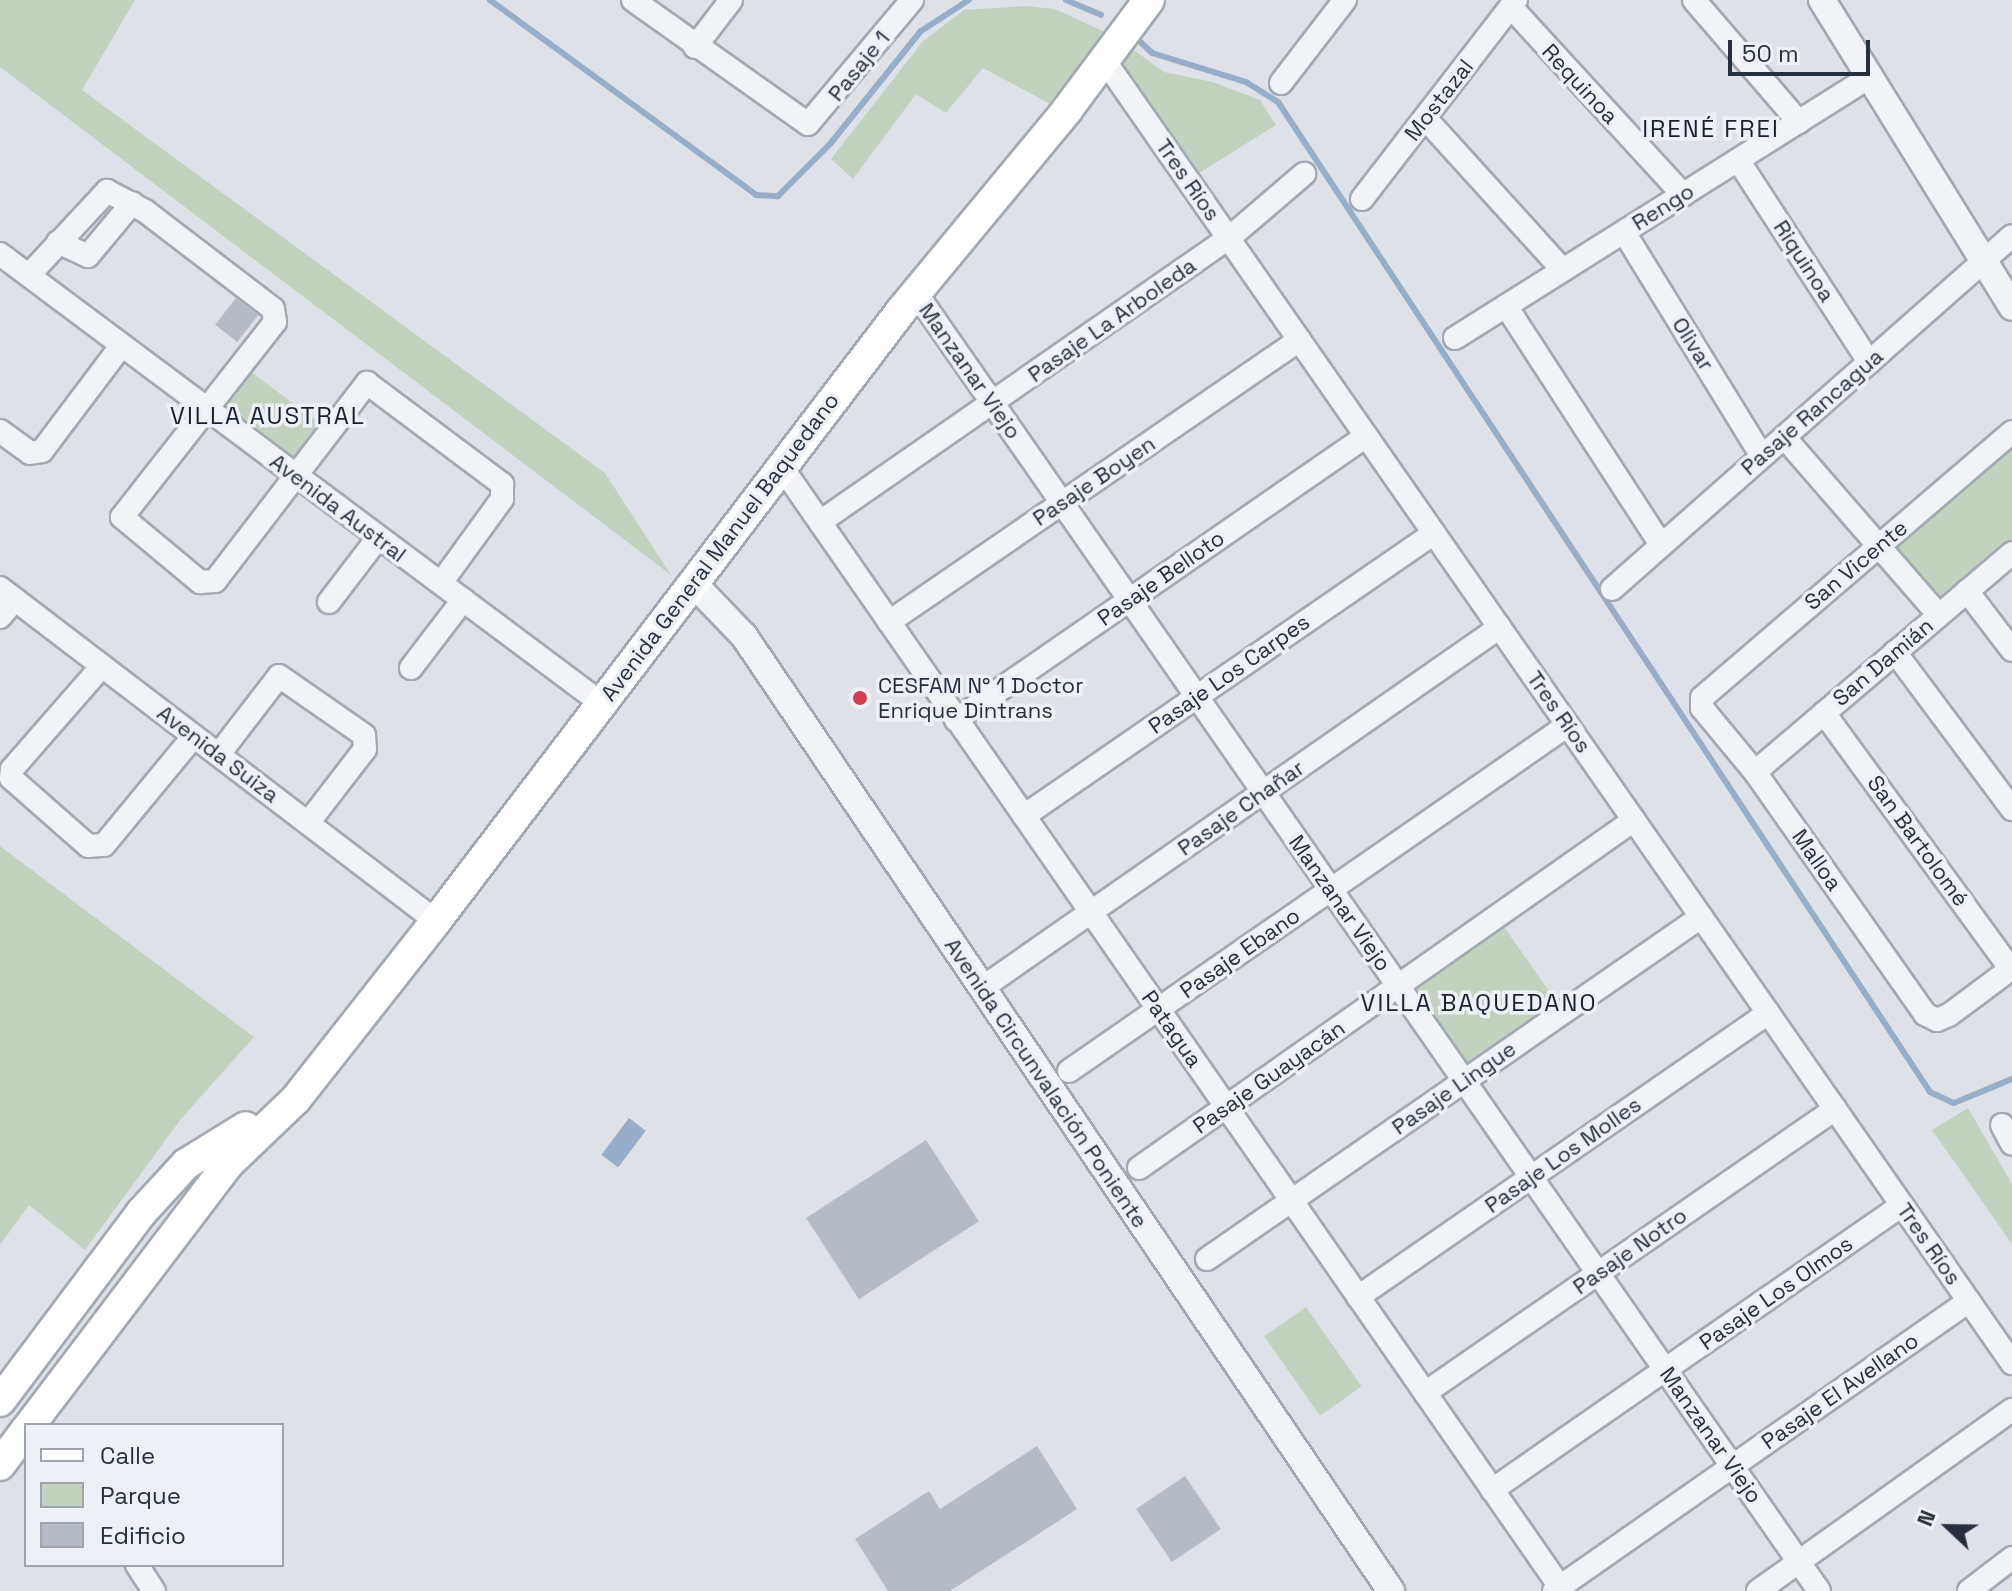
<!DOCTYPE html>
<meta charset="utf-8">
<style>
body{margin:0}
#map{position:relative;width:2012px;height:1591px;overflow:hidden;background:#dee2e8;font-family:"Space Grotesk",sans-serif}
div>[style]{position:absolute}
.green>*{inset:0;background:#c3d2bf;transform-origin:0 0}
.water>*{inset:0;background:#97aeca;transform-origin:0 0}
.stream>*{height:6px;margin:-3px;padding:0 3px;transform-origin:3px;border-radius:3px;background:#97aeca}
.building>*{inset:0;background:#b5bbc5;transform-origin:0 0}
.roads{filter:drop-shadow(2px 0 #a3a9b2) drop-shadow(-2px 0 #a3a9b2) drop-shadow(0 2px #a3a9b2) drop-shadow(0 -2px #a3a9b2)}
.minor>*{height:22px;margin:-11px;padding:0 11px;transform-origin:11px;border-radius:11px;background:#f1f3f6}
.tertiary>*{height:26px;margin:-13px;padding:0 13px;transform-origin:13px;border-radius:13px;background:#f1f3f6}
.secondary>*{height:30px;margin:-15px;padding:0 15px;transform-origin:15px;border-radius:15px;background:#fff}
.dots>*{width:22px;height:22px;translate:-50% -50%;box-sizing:border-box;border:4px solid #edf1f6;border-radius:50%}
span{translate:-50% -50%;white-space:nowrap;text-align:center;line-height:1.15;-webkit-text-stroke:7px #edf1f6;paint-order:stroke}
.street-label{font-size:22px;color:#272f3f}
.poi-label{font-size:22px;color:#272f3f}
.left{translate:0 -50%;text-align:left}
.neighbourhood-label{font-size:24px;color:#192030;letter-spacing:2px}
.legend{position:absolute;left:24px;top:1423px;width:260px;height:144px;box-sizing:border-box;background:#edf1f6;border:2px solid #9ea3ad;margin:0;padding:10px 14px;list-style:none;font-size:24px;color:#272f3f}
.legend li{display:flex;align-items:center;gap:16px;height:40px}
.legend b{width:40px;border:2px solid #9ea3ad}
.north{position:absolute;left:1908px;top:1487px;width:80px;height:80px;-webkit-text-stroke:6px #edf1f6;paint-order:stroke;rotate:292deg;font-size:22px;font-weight:700;line-height:32px;text-align:center;color:#272f3f}
.north::after{content:'';display:block;margin:auto;width:28px;height:36px;background:#272f3f;clip-path:polygon(50% 0,100% 100%,50% 72%,0 100%)}
.scale{position:absolute;left:1728px;top:40px;width:142px;height:36px;box-sizing:border-box;border:4px solid #272f3f;border-top:0;padding-left:10px;font-size:24px;line-height:28px;white-space:nowrap;color:#272f3f;-webkit-text-stroke:6px #edf1f6;paint-order:stroke}
</style>
<div id="map">
<div class="green">
<div style="clip-path:polygon(0 0,135px 0,82px 90px,605px 473px,671px 575px,0 67px)"></div>
<div style="clip-path:polygon(1026px 6px,1055px 9px,1107px 33px,1054px 106px,983px 68px,946px 113px,916px 94px,853px 179px,831px 159px,923px 41px,964px 10px)"></div>
<div style="clip-path:polygon(1127px 45px,1164px 72px,1213px 82px,1260px 100px,1276px 125px,1188px 180px,1111px 67px)"></div>
<div style="left:250px;top:371px;width:91px;height:43px;rotate:37deg"></div>
<div style="clip-path:polygon(2012px 442px,2012px 543px,1940px 607px,1891px 547px)"></div>
<div style="clip-path:polygon(0 846px,254px 1037px,181px 1119px,85px 1250px,29px 1205px,0 1245px)"></div>
<div style="left:1500px;top:921px;width:103px;height:108px;rotate:55deg"></div>
<div style="clip-path:polygon(1968px 1108px,2012px 1184px,2012px 1244px,1932px 1130px)"></div>
<div style="left:1306px;top:1307px;width:97px;height:51px;rotate:55deg"></div>
</div>
<div class="water">
<div style="left:629px;top:1118px;width:21px;height:46px;rotate:37deg"></div>
</div>
<div class="stream">
<div style="left:490px;top:0;width:330px;rotate:36.2deg"></div>
<div style="left:756px;top:195px;width:22px;rotate:3deg"></div>
<div style="left:778px;top:196px;width:74px;rotate:-45deg"></div>
<div style="left:830px;top:144px;width:145px;rotate:-51.2deg"></div>
<div style="left:921px;top:31px;width:57px;rotate:-32.9deg"></div>
<div style="left:1066px;top:0;width:38px;rotate:23deg"></div>
<div style="left:1134px;top:36px;width:25px;rotate:43deg"></div>
<div style="left:1152px;top:53px;width:98px;rotate:17.1deg"></div>
<div style="left:1246px;top:82px;width:38px;rotate:32deg"></div>
<div style="left:1278px;top:102px;width:1185px;rotate:56.63deg"></div>
<div style="left:1930px;top:1092px;width:26px;rotate:25deg"></div>
<div style="left:1954px;top:1103px;width:63px;rotate:-22.5deg"></div>
</div>
<div class="building">
<div style="left:236px;top:298px;width:28px;height:34px;rotate:38deg"></div>
<div style="left:926px;top:1140px;width:97px;height:143px;rotate:57deg"></div>
<div style="clip-path:polygon(1037px 1446px,1077px 1509px,950px 1591px,888px 1591px,855px 1539px,929px 1491px,940px 1509px)"></div>
<div style="left:1185px;top:1476px;width:64px;height:59px;rotate:56deg"></div>
</div>
<div class="roads">
<div class="minor">
<div style="left:633px;top:0;width:214px;rotate:35.3deg"></div>
<div style="left:808px;top:124px;width:162px;rotate:-50deg"></div>
<div style="left:1694px;top:0;width:161px;rotate:49.3deg"></div>
<div style="left:1511px;top:7px;width:255px;rotate:47.5deg"></div>
<div style="left:695px;top:47px;width:59px;rotate:-52.5deg"></div>
<div style="left:1105px;top:61px;width:1587px;rotate:55.14deg"></div>
<div style="left:1281px;top:83px;width:105px;rotate:-52.4deg"></div>
<div style="left:1425px;top:118px;width:205px;rotate:47.8deg"></div>
<div style="left:1738px;top:160px;width:241px;rotate:57deg"></div>
<div style="left:1362px;top:199px;width:252px;rotate:-52.3deg"></div>
<div style="left:1624px;top:232px;width:263px;rotate:58.4deg"></div>
<div style="left:58px;top:242px;width:33px;rotate:25deg"></div>
<div style="left:88px;top:256px;width:69px;rotate:-50.3deg"></div>
<div style="left:0;top:254px;width:750px;rotate:36.76deg"></div>
<div style="left:29px;top:275px;width:115px;rotate:-47.1deg"></div>
<div style="left:107px;top:191px;width:43px;rotate:27.8deg"></div>
<div style="left:145px;top:211px;width:161px;rotate:37.4deg"></div>
<div style="left:273px;top:309px;width:13px;rotate:81deg"></div>
<div style="left:275px;top:322px;width:248px;rotate:128.1deg"></div>
<div style="left:122px;top:517px;width:102px;rotate:39.8deg"></div>
<div style="left:200px;top:582px;width:15px;rotate:-4deg"></div>
<div style="left:215px;top:581px;width:250px;rotate:-52.5deg"></div>
<div style="left:367px;top:383px;width:169px;rotate:36.8deg"></div>
<div style="left:502px;top:484px;width:15px;rotate:90deg"></div>
<div style="left:502px;top:499px;width:104px;rotate:126deg"></div>
<div style="left:916px;top:293px;width:1581px;rotate:55.17deg"></div>
<div style="left:1506px;top:306px;width:285px;rotate:57deg"></div>
<div style="left:1455px;top:338px;width:492px;rotate:-32.2deg"></div>
<div style="left:0;top:431px;width:37px;rotate:36deg"></div>
<div style="left:30px;top:453px;width:12px;rotate:-9deg"></div>
<div style="left:42px;top:451px;width:131px;rotate:-53deg"></div>
<div style="left:2012px;top:432px;width:408px;rotate:139.4deg"></div>
<div style="left:1702px;top:698px;width:10px;rotate:90deg"></div>
<div style="left:1702px;top:708px;width:83px;rotate:50.4deg"></div>
<div style="left:1755px;top:772px;width:296px;rotate:54.9deg"></div>
<div style="left:1925px;top:1014px;width:13px;rotate:27deg"></div>
<div style="left:1937px;top:1020px;width:13px;rotate:-23deg"></div>
<div style="left:1949px;top:1015px;width:79px;rotate:-36.7deg"></div>
<div style="left:1784px;top:437px;width:236px;rotate:49deg"></div>
<div style="left:781px;top:466px;width:1370px;rotate:55.2deg"></div>
<div style="left:820px;top:522px;width:498px;rotate:-34.8deg"></div>
<div style="left:1229px;top:238px;width:99px;rotate:-40.5deg"></div>
<div style="left:0;top:588px;width:549px;rotate:37.37deg"></div>
<div style="left:1612px;top:589px;width:533px;rotate:-41.43deg"></div>
<div style="left:1967px;top:591px;width:74px;rotate:52.7deg"></div>
<div style="left:329px;top:602px;width:81px;rotate:-52.6deg"></div>
<div style="left:0;top:617px;width:23px;rotate:-50deg"></div>
<div style="left:889px;top:622px;width:498px;rotate:-34.5deg"></div>
<div style="left:1895px;top:652px;width:196px;rotate:53.3deg"></div>
<div style="left:102px;top:666px;width:137px;rotate:131.1deg"></div>
<div style="left:12px;top:769px;width:9px;rotate:96deg"></div>
<div style="left:11px;top:778px;width:103px;rotate:41.4deg"></div>
<div style="left:88px;top:846px;width:16px;rotate:-4deg"></div>
<div style="left:104px;top:845px;width:141px;rotate:-50.5deg"></div>
<div style="left:411px;top:668px;width:86px;rotate:-52.6deg"></div>
<div style="left:1824px;top:713px;width:317px;rotate:53.9deg"></div>
<div style="left:956px;top:720px;width:499px;rotate:-34.7deg"></div>
<div style="left:219px;top:754px;width:98px;rotate:-52.4deg"></div>
<div style="left:279px;top:676px;width:103px;rotate:34.8deg"></div>
<div style="left:364px;top:735px;width:14px;rotate:86deg"></div>
<div style="left:365px;top:749px;width:93px;rotate:127.6deg"></div>
<div style="left:1755px;top:772px;width:338px;rotate:-40.4deg"></div>
<div style="left:1024px;top:816px;width:498px;rotate:-34.6deg"></div>
<div style="left:982px;top:988px;width:631px;rotate:-34.87deg"></div>
<div style="left:1069px;top:1071px;width:607px;rotate:-34.74deg"></div>
<div style="left:2002px;top:1125px;width:21px;rotate:62deg"></div>
<div style="left:1139px;top:1168px;width:605px;rotate:-35.11deg"></div>
<div style="left:1207px;top:1259px;width:601px;rotate:-34.7deg"></div>
<div style="left:1358px;top:1297px;width:499px;rotate:-34.7deg"></div>
<div style="left:1425px;top:1393px;width:499px;rotate:-34.7deg"></div>
<div style="left:1492px;top:1490px;width:499px;rotate:-34.8deg"></div>
<div style="left:137px;top:1565px;width:31px;rotate:57deg"></div>
<div style="left:1554px;top:1591px;width:506px;rotate:-34.95deg"></div>
<div style="left:1758px;top:1591px;width:312px;rotate:-35.5deg"></div>
<div style="left:1969px;top:1591px;width:54px;rotate:-37.5deg"></div>
</div>
<div class="tertiary">
<div style="left:1822px;top:0;width:361px;rotate:58.2deg"></div>
<div style="left:692px;top:582px;width:75px;rotate:46.1deg"></div>
<div style="left:744px;top:636px;width:1154px;rotate:55.88deg"></div>
</div>
<div class="secondary">
<div style="left:0;top:1401px;width:235px;rotate:-53.1deg"></div>
<div style="left:141px;top:1213px;width:67px;rotate:-47.4deg"></div>
<div style="left:186px;top:1164px;width:70px;rotate:-31.7deg"></div>
<div style="left:30px;top:1425px;width:326px;rotate:-52.8deg"></div>
<div style="left:227px;top:1165px;width:95px;rotate:-43.7deg"></div>
<div style="left:296px;top:1099px;width:226px;rotate:-51.8deg"></div>
<div style="left:436px;top:921px;width:767px;rotate:-52.68deg"></div>
<div style="left:901px;top:311px;width:261px;rotate:-50.4deg"></div>
<div style="left:1067px;top:110px;width:137px;rotate:-53.3deg"></div>
<div style="left:0;top:1465px;width:44px;rotate:-53.4deg"></div>
</div>
</div>
<div class="dots">
<div style="left:860px;top:698px;background:#d23e50"></div>
</div>
<div class="street-label">
<span style="left:859px;top:66px;rotate:-51deg">Pasaje 1</span>
<span style="left:1580px;top:84px;rotate:47deg">Requinoa</span>
<span style="left:1439px;top:100px;rotate:-52deg">Mostazal</span>
<span style="left:1188px;top:180px;rotate:55deg">Tres Ríos</span>
<span style="left:1663px;top:207px;rotate:-32deg">Rengo</span>
<span style="left:1804px;top:261px;rotate:57deg">Riquinoa</span>
<span style="left:1112px;top:320px;rotate:-35deg">Pasaje La Arboleda</span>
<span style="left:1693px;top:344px;rotate:58deg">Olivar</span>
<span style="left:970px;top:371px;rotate:55deg">Manzanar Viejo</span>
<span style="left:1812px;top:412px;rotate:-41deg">Pasaje Rancagua</span>
<span style="left:1094px;top:481px;rotate:-34deg">Pasaje Boyen</span>
<span style="left:338px;top:508px;rotate:37deg">Avenida Austral</span>
<span style="left:720px;top:547px;rotate:-53deg">Avenida General Manuel Baquedano</span>
<span style="left:1856px;top:565px;rotate:-40deg">San Vicente</span>
<span style="left:1161px;top:578px;rotate:-35deg">Pasaje Belloto</span>
<span style="left:1883px;top:662px;rotate:-40deg">San Damián</span>
<span style="left:1229px;top:674px;rotate:-35deg">Pasaje Los Carpes</span>
<span style="left:1559px;top:712px;rotate:55deg">Tres Ríos</span>
<span style="left:218px;top:754px;rotate:37deg">Avenida Suiza</span>
<span style="left:1241px;top:808px;rotate:-35deg">Pasaje Chañar</span>
<span style="left:1918px;top:841px;rotate:54deg">San Bartolomé</span>
<span style="left:1817px;top:860px;rotate:55deg">Malloa</span>
<span style="left:1340px;top:903px;rotate:55deg">Manzanar Viejo</span>
<span style="left:1240px;top:953px;rotate:-35deg">Pasaje Ebano</span>
<span style="left:1172px;top:1029px;rotate:55deg">Patagua</span>
<span style="left:1269px;top:1077px;rotate:-35deg">Pasaje Guayacán</span>
<span style="left:1046px;top:1083px;rotate:56deg">Avenida Circunvalación Poniente</span>
<span style="left:1454px;top:1088px;rotate:-35deg">Pasaje Lingue</span>
<span style="left:1563px;top:1155px;rotate:-35deg">Pasaje Los Molles</span>
<span style="left:1929px;top:1244px;rotate:55deg">Tres Ríos</span>
<span style="left:1630px;top:1251px;rotate:-35deg">Pasaje Notro</span>
<span style="left:1776px;top:1293px;rotate:-35deg">Pasaje Los Olmos</span>
<span style="left:1840px;top:1391px;rotate:-35deg">Pasaje El Avellano</span>
<span style="left:1711px;top:1435px;rotate:55deg">Manzanar Viejo</span>
</div>
<div class="poi-label">
<span class="left" style="left:878px;top:698px">CESFAM N° 1 Doctor<br>Enrique Dintrans</span>
</div>
<div class="neighbourhood-label">
<span style="left:1711px;top:129px">IRENÉ FREI</span>
<span style="left:268px;top:416px">VILLA AUSTRAL</span>
<span style="left:1479px;top:1003px">VILLA BAQUEDANO</span>
</div>
<ul class="legend">
<li><b style="height:10px;background:#fff"></b>Calle</li>
<li><b style="height:22px;background:#c3d2bf"></b>Parque</li>
<li><b style="height:22px;background:#b5bbc5"></b>Edificio</li>
</ul>
<div class="north">N</div>
<div class="scale">50 m</div>
</div>
